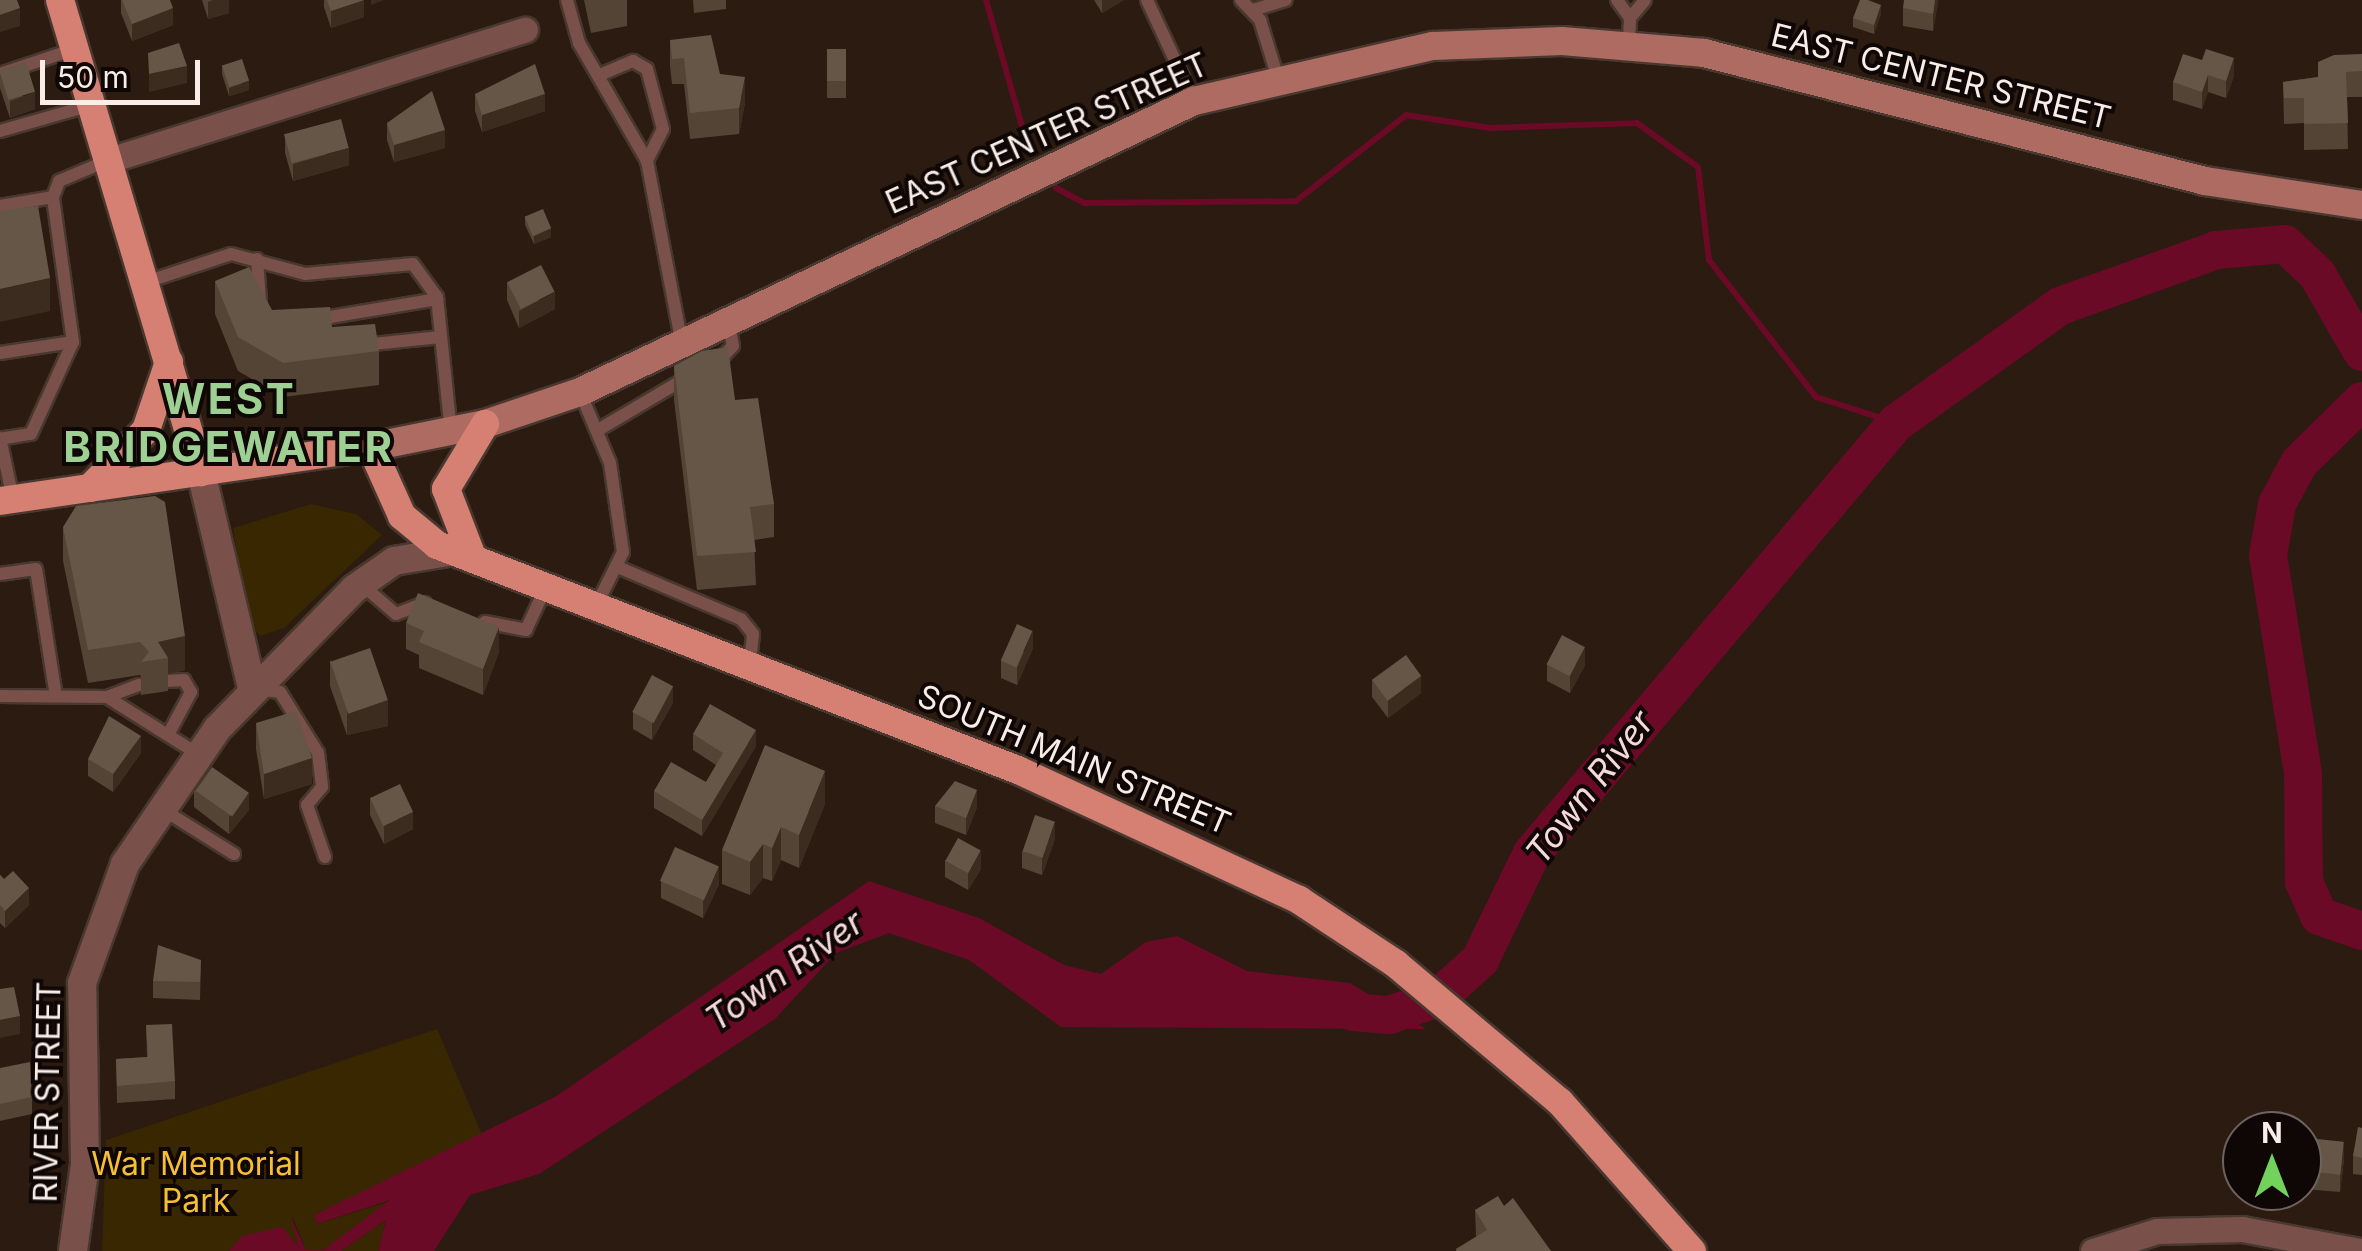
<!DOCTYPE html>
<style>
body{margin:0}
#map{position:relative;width:2362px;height:1251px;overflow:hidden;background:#2c1b11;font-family:Inter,sans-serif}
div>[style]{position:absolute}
.green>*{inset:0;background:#382700}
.water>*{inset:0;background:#6a0a27}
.stream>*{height:6px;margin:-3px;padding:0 3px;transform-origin:3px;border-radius:3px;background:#6a0a27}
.river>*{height:38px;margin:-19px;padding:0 19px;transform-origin:19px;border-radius:19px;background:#6a0a27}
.roads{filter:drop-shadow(2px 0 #49382f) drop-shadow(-2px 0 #49382f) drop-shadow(0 2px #49382f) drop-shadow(0 -2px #49382f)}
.service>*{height:12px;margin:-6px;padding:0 6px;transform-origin:6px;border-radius:6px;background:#7a504a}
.minor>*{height:25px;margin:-12.5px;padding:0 12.5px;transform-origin:12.5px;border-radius:12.5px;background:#7a504a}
.tertiary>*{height:28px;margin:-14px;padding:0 14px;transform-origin:14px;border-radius:14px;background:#7a504a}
.secondary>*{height:28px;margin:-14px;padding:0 14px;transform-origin:14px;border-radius:14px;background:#ad6b61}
.primary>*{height:28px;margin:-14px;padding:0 14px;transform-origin:14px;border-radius:14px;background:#d58072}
.wall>*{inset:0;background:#534435;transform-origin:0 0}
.shaded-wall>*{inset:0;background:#3c2c1f}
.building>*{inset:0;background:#655648;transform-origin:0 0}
span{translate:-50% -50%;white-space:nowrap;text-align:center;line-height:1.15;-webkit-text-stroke:8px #0f0705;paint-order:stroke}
.street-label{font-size:32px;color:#faede7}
.park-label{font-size:32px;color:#f7bf34}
.water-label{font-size:35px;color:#f4d8da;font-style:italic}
.district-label{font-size:42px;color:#9dd092;font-weight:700;letter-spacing:2.5px}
.north{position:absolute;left:2222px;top:1111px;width:100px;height:100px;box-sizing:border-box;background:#0f0705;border:2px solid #6d635f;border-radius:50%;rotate:0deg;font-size:28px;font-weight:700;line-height:40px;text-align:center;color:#faede7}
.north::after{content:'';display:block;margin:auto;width:35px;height:45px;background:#73d25c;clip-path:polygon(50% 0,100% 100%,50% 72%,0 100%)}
.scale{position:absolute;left:40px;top:60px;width:160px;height:45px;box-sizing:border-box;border:5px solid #faede7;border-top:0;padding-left:12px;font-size:30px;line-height:35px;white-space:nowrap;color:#faede7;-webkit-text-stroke:8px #0f0705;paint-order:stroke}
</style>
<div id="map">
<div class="green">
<div style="clip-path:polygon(311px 504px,356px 514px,382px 535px,284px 628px,260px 636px,248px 621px,233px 528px)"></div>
<div style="clip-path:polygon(437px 1029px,483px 1137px,314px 1215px,318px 1224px,390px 1201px,323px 1250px,306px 1250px,292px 1216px,299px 1248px,249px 1235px,229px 1251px,102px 1251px,106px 1140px)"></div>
<div style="clip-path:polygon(386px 1220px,378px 1251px,341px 1251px)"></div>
</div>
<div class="water">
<div style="clip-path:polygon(869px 881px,979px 918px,1064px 965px,1101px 974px,1146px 942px,1177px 936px,1247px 971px,1350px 983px,1426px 1029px,1061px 1027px,969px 960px,889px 933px,836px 953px,775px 1019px,539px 1174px,470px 1195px,434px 1251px,378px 1251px,386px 1220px,341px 1251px,229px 1251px,242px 1236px,282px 1227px,299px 1248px,290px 1216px,306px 1250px,323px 1250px,390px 1200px,317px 1224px,314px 1215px,555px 1097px)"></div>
</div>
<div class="stream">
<div style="left:986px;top:0;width:153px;rotate:74.1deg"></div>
<div style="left:1056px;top:188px;width:32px;rotate:28deg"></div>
<div style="left:1084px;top:203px;width:212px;rotate:-0.5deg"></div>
<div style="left:1296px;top:201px;width:140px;rotate:-38deg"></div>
<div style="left:1406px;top:115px;width:85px;rotate:8.8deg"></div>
<div style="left:1490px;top:128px;width:147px;rotate:-1.9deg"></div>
<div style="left:1637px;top:123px;width:75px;rotate:35.8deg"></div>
<div style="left:1698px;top:167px;width:94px;rotate:83.3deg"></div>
<div style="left:1709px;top:260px;width:174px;rotate:52deg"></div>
<div style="left:1816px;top:397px;width:84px;rotate:18deg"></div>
</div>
<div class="river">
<div style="left:2362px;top:401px;width:88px;rotate:135.5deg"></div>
<div style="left:2299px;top:463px;width:47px;rotate:118.2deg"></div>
<div style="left:2277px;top:504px;width:52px;rotate:100deg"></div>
<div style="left:2268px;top:555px;width:222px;rotate:80.9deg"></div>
<div style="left:2303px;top:774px;width:108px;rotate:89.5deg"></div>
<div style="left:2304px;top:882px;width:37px;rotate:66deg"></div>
<div style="left:2319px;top:916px;width:46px;rotate:19.2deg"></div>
<div style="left:1353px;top:1012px;width:36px;rotate:5deg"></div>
<div style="left:1389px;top:1015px;width:52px;rotate:-19.1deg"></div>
<div style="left:1438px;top:998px;width:57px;rotate:-42.1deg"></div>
<div style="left:1480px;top:960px;width:119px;rotate:-64.1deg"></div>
<div style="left:1532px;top:853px;width:563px;rotate:-49.75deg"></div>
<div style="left:1896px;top:423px;width:201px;rotate:-35.5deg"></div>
<div style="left:2060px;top:306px;width:166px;rotate:-19.7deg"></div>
<div style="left:2216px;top:250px;width:69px;rotate:-5deg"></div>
<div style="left:2285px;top:244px;width:44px;rotate:43.2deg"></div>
<div style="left:2317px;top:274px;width:90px;rotate:60deg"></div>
</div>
<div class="roads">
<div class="service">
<div style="left:567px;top:0;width:45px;rotate:74.4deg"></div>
<div style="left:579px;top:43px;width:136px;rotate:60deg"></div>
<div style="left:647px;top:161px;width:186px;rotate:79.2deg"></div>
<div style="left:1147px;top:0;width:111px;rotate:65deg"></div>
<div style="left:1241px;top:0;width:28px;rotate:46deg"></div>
<div style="left:1260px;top:20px;width:58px;rotate:72.8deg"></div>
<div style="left:1617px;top:0;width:22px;rotate:54deg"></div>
<div style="left:1253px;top:10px;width:34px;rotate:-17deg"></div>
<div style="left:1630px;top:18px;width:23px;rotate:-50deg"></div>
<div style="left:1629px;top:45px;width:27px;rotate:-88deg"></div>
<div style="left:0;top:74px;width:79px;rotate:-18.4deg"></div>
<div style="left:602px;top:74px;width:34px;rotate:-23deg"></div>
<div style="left:633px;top:61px;width:16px;rotate:30deg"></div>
<div style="left:647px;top:69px;width:62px;rotate:75.1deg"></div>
<div style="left:663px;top:129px;width:36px;rotate:117deg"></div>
<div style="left:0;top:131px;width:95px;rotate:-15.9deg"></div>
<div style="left:0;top:206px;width:54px;rotate:-9.6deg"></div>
<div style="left:257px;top:259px;width:42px;rotate:85.9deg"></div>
<div style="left:146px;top:282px;width:89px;rotate:-18.2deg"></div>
<div style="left:231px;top:254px;width:77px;rotate:15.1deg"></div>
<div style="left:305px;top:274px;width:108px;rotate:-5.3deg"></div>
<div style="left:413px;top:264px;width:41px;rotate:54deg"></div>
<div style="left:437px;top:297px;width:136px;rotate:84.1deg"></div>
<div style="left:318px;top:319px;width:121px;rotate:-9.5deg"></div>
<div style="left:363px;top:345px;width:78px;rotate:-5.9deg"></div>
<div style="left:0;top:353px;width:74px;rotate:-8.6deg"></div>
<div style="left:73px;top:342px;width:146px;rotate:-97.9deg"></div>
<div style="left:53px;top:197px;width:17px;rotate:-69deg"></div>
<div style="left:59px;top:181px;width:54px;rotate:-22.8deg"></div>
<div style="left:717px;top:363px;width:23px;rotate:-47deg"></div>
<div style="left:733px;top:346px;width:25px;rotate:-101deg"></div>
<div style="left:580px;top:392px;width:77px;rotate:67.1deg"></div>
<div style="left:610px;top:463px;width:90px;rotate:81.7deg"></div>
<div style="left:623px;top:552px;width:60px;rotate:116.6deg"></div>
<div style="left:598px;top:430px;width:102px;rotate:-30.6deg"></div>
<div style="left:0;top:438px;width:62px;rotate:78deg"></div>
<div style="left:5px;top:438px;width:26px;rotate:-9deg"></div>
<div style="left:31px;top:434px;width:101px;rotate:-65.5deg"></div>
<div style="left:620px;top:568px;width:131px;rotate:22.9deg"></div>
<div style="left:741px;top:619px;width:19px;rotate:51deg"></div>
<div style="left:753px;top:634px;width:31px;rotate:96deg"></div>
<div style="left:0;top:574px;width:36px;rotate:-8deg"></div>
<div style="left:36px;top:569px;width:123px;rotate:81.1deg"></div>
<div style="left:361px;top:584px;width:46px;rotate:40.6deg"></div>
<div style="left:396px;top:614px;width:31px;rotate:-21deg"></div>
<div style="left:485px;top:622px;width:42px;rotate:11deg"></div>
<div style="left:526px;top:630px;width:47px;rotate:-65.1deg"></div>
<div style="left:166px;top:681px;width:18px;rotate:-3deg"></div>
<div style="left:184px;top:680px;width:14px;rotate:60deg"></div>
<div style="left:191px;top:692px;width:47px;rotate:118.2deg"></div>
<div style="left:258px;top:689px;width:22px;rotate:8deg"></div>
<div style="left:280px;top:692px;width:72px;rotate:58.1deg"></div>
<div style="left:318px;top:753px;width:34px;rotate:83deg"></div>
<div style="left:322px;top:787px;width:23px;rotate:130deg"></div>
<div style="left:307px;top:805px;width:55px;rotate:70.9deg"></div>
<div style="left:0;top:696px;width:107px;rotate:0.5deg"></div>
<div style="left:107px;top:697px;width:107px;rotate:32.1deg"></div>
<div style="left:107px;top:697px;width:34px;rotate:-21deg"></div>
<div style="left:162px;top:809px;width:85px;rotate:32deg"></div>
</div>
<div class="minor">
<div style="left:109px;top:160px;width:436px;rotate:-17.4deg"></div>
<div style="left:2093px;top:1251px;width:67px;rotate:-17.4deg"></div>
<div style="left:2157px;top:1231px;width:85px;rotate:-1.3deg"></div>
<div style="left:2242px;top:1229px;width:120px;rotate:10.6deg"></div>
</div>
<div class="tertiary">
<div style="left:201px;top:472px;width:222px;rotate:76.7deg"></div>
<div style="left:73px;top:1251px;width:88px;rotate:-82.1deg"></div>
<div style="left:85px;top:1164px;width:181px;rotate:-90.9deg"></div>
<div style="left:82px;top:983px;width:127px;rotate:-70.1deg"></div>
<div style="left:125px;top:864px;width:163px;rotate:-55.7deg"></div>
<div style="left:217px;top:729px;width:196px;rotate:-45.6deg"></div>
<div style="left:354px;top:589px;width:49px;rotate:-35deg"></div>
<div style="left:394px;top:561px;width:61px;rotate:-9.5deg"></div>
</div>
<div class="secondary">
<div style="left:371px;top:447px;width:116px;rotate:-11.4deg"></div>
<div style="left:485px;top:424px;width:100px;rotate:-18.6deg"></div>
<div style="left:580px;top:392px;width:679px;rotate:-25.36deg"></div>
<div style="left:1194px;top:101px;width:245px;rotate:-13deg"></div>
<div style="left:1433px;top:46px;width:129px;rotate:-2.2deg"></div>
<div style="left:1562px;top:41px;width:143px;rotate:4.8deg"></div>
<div style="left:1704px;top:53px;width:517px;rotate:14.33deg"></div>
<div style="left:2205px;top:181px;width:159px;rotate:8.7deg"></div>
</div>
<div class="primary">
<div style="left:60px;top:0;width:493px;rotate:73.4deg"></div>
<div style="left:90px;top:488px;width:81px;rotate:-46deg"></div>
<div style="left:146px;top:430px;width:72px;rotate:-71.3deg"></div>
<div style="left:0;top:501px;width:375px;rotate:-8.3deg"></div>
<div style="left:371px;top:447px;width:76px;rotate:65.8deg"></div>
<div style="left:402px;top:516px;width:45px;rotate:39.6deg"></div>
<div style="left:437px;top:545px;width:623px;rotate:21.17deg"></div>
<div style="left:1018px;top:770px;width:310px;rotate:24.8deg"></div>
<div style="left:1299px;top:900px;width:116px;rotate:33.4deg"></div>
<div style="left:1396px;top:964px;width:214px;rotate:40.1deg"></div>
<div style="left:1560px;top:1102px;width:199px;rotate:48.5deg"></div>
<div style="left:473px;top:559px;width:75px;rotate:-111.1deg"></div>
<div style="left:446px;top:489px;width:76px;rotate:-59deg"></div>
</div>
</div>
<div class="wall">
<div style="clip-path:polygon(121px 0,170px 0,173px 25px,132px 41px,121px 13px)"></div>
<div style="clip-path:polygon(202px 0,229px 0,229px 13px,208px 19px)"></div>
<div style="clip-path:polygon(324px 0,364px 0,364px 17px,331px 28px,324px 7px)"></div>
<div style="clip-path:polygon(584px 0,627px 0,627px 26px,591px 33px)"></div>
<div style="clip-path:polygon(693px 0,726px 0,726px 9px,694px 13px)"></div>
<div style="clip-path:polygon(1094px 0,1124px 0,1102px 13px)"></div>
<div style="clip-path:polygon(1938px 0,1933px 31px,1903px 26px,1903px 8px)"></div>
<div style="clip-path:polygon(1881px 13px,1874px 34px,1853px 27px,1853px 18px)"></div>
<div style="clip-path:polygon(670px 40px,720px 74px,745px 103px,739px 134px,690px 139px,684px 84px,672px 84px,670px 66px)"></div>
<div style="left:827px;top:49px;width:19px;height:49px"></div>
<div style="clip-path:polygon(2362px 54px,2362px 97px,2347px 97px,2348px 149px,2304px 150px,2304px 123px,2284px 124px,2283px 82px,2318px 77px)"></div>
<div style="clip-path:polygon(2202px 60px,2234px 76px,2226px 98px,2208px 92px,2202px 109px,2173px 100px,2173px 82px)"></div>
<div style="clip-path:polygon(222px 65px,249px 90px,229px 96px,222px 74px)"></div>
<div style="clip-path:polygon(0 71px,35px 109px,10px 118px,0 88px)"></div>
<div style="clip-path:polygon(475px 94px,545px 111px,482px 132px,475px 111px)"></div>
<div style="clip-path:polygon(387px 123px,445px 148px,394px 162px,387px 140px)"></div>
<div style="clip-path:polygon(285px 136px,349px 165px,293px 181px,285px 153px)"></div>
<div style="clip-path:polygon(525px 217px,551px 237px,534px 244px,525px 225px)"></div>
<div style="clip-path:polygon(215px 281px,272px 310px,332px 327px,379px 351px,379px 385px,283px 397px,238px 371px,215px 314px)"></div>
<div style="clip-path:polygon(507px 282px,555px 309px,519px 328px,507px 300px)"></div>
<div style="clip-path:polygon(674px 366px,735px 400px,774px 504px,774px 537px,754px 540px,756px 585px,697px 590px,674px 400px)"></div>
<div style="clip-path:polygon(63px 527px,185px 670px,168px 674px,168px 691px,141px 695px,141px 677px,140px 675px,88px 683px,63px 561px)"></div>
<div style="clip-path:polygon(406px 623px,499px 652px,483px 695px,419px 668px,419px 655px,406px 649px)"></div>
<div style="clip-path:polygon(1033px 648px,1017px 685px,1001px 678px,1001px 661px)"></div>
<div style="clip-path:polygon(330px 660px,388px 726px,347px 735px,330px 686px)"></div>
<div style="clip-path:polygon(1547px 664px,1585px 665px,1570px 693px,1547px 681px)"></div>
<div style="clip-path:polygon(1372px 680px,1421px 693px,1388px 718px,1372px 697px)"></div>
<div style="clip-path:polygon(673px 703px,652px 740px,633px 729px,633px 712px)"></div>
<div style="clip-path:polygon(256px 723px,312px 784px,264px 799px,256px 749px)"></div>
<div style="clip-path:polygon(693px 734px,756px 746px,702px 836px,654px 808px,654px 791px,706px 782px,716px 765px,693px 750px)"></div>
<div style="clip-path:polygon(141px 753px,113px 792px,88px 776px,88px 759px)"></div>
<div style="clip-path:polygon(194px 790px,249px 810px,229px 834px,194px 807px)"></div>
<div style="clip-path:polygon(370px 798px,413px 829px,384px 844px,370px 815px)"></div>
<div style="clip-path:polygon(825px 804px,799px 868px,781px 860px,772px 881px,763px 878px,750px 895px,722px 884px,722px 850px)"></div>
<div style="clip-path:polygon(935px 806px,977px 807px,966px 835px,935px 823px)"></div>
<div style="clip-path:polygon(1055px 839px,1042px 875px,1022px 868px,1022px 851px)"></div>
<div style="clip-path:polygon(945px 860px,981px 869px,968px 890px,945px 877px)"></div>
<div style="clip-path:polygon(0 875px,29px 905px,5px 928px,0 923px)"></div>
<div style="clip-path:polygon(661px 881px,719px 884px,703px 918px,661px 898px)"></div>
<div style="clip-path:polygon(201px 960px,200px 1000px,153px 998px,153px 981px)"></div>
<div style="clip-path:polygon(146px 1025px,175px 1081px,175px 1099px,117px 1103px,116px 1059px,147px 1057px)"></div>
<div style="clip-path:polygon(0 1068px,32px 1097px,32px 1114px,0 1121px)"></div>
<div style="clip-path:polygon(2362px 1128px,2362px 1175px,2353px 1174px,2353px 1156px)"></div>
<div style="clip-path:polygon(2344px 1159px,2340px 1192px,2303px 1189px,2303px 1171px)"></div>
<div style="clip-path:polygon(1504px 1206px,1551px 1251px,1456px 1251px,1456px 1249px,1476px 1237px,1475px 1210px)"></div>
</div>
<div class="shaded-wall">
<div style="clip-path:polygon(213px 0,229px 0,229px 13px,208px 19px,208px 2px)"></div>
<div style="clip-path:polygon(364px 0,364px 17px,331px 28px,331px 11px)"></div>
<div style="clip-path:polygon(371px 0,384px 0,371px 5px)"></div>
<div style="clip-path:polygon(1102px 0,1124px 0,1102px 13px)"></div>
<div style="clip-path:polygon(1935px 0,1938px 0,1938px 4px,1933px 31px,1933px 14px)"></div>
<div style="clip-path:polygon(1881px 5px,1881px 13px,1874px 34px,1874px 25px)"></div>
<div style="clip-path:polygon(20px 8px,20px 26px,0 32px,0 15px)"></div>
<div style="clip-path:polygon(173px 8px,173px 25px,132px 41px,132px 24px)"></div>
<div style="clip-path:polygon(2234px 58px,2234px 76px,2226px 98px,2226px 81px)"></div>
<div style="clip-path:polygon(187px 66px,187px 83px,149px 92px,149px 74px)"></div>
<div style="clip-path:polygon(2208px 75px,2208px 92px,2202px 109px,2202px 92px)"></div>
<div style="clip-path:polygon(745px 77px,745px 103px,739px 134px,739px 108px)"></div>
<div style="clip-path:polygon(249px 81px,249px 90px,229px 96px,229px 88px)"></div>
<div style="clip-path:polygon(35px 92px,35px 109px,10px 118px,10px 101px)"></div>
<div style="clip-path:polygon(545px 94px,545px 111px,482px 132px,482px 115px)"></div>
<div style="clip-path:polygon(445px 130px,445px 148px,394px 162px,394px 145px)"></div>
<div style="clip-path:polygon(349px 148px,349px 165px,293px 181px,293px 164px)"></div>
<div style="clip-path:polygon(551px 228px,551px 237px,534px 244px,534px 236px)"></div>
<div style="clip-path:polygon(50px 278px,50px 311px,0 322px,0 289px)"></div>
<div style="clip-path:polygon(555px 292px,555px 309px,519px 328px,519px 311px)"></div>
<div style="clip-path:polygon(499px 627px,499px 652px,483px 695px,483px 669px)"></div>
<div style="clip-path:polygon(1033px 631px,1033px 648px,1017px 685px,1017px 668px)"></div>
<div style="clip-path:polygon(185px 636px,185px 670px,168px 674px,168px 658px,158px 642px)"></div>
<div style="clip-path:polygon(1585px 647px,1585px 665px,1570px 693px,1570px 676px)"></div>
<div style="clip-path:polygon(1421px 676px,1421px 693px,1388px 718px,1388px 701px)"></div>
<div style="clip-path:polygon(673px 686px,673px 703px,652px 740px,652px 722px)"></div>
<div style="clip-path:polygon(388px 700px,388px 726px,347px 735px,347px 710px)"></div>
<div style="clip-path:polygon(756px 730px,756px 746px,702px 836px,702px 820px)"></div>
<div style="clip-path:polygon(141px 736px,141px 753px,113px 792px,113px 774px)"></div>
<div style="clip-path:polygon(312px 758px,312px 784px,264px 799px,264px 774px)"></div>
<div style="clip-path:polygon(825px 771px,825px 804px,799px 868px,799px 835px)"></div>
<div style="clip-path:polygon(977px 790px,977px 807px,966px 835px,966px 818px)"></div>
<div style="clip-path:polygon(249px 793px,249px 810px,229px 834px,229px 817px)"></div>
<div style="clip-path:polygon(413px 812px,413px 829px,384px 844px,384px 826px)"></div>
<div style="clip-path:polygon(1055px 822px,1055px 839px,1042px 875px,1042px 858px)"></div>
<div style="clip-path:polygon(781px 827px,781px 860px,772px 881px,772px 848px)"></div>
<div style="clip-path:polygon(763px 844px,763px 878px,750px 895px,750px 862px)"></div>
<div style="clip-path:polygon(981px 851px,981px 869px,968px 890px,968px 873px)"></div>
<div style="clip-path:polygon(719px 867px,719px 884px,703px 918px,703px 901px)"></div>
<div style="clip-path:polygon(29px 888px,29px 905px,5px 928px,5px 911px)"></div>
<div style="clip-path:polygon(20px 1016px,20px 1034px,0 1038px,0 1020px)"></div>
<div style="clip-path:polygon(2344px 1142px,2344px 1159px,2340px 1192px,2340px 1175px)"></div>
</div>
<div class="building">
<div style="clip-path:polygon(0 0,17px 0,20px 8px,0 15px)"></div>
<div style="clip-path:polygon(122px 0,170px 0,173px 8px,132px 24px)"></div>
<div style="clip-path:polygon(327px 0,364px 0,331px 11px)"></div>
<div style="clip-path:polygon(1860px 0,1868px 0,1881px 5px,1874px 25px,1853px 18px)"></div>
<div style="clip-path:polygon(1904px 0,1935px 0,1933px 14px,1903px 8px)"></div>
<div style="clip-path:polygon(711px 35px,720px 74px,745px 77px,739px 108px,690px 113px,684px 58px,672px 59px,670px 40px)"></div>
<div style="clip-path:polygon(179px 43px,187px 66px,149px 74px,148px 53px)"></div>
<div style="left:827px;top:49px;width:19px;height:32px"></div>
<div style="clip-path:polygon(2206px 49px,2234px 58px,2226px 81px,2208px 75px,2202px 92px,2173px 82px,2183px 54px,2202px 60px)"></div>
<div style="clip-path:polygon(2362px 54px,2362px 71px,2346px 72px,2348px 123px,2304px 124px,2304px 98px,2284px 98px,2283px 82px,2318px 77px,2318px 62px,2334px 55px)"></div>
<div style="left:242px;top:59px;width:23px;height:21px;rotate:72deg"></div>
<div style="left:26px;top:62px;width:31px;height:28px;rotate:73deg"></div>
<div style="clip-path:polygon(535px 64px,545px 94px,482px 115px,475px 94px)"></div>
<div style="clip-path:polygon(432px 91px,445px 130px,394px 145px,387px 123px)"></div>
<div style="left:341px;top:119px;width:30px;height:59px;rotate:75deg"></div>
<div style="clip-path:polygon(38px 206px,50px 278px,0 289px,0 211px)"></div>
<div style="left:543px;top:209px;width:21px;height:20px;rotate:67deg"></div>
<div style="left:541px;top:265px;width:30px;height:38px;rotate:63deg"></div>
<div style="clip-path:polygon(249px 267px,272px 310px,330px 307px,332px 327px,375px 324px,379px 351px,283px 363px,238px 337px,215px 281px)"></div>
<div style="clip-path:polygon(728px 347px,735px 400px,758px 398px,774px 504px,750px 507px,756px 552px,697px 556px,674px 366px,702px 351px)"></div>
<div style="clip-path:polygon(155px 496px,165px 502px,185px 636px,158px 642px,168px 658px,141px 662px,149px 652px,140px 642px,88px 650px,63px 527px,76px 506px)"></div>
<div style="clip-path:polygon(418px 593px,499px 627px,483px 669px,419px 642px,424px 631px,406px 623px)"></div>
<div style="left:1017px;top:624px;width:17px;height:40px;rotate:24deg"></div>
<div style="left:1562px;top:635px;width:26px;height:33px;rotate:28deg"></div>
<div style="left:370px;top:648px;width:55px;height:42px;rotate:71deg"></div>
<div style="left:1406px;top:655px;width:26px;height:42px;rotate:54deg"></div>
<div style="left:652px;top:675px;width:24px;height:42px;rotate:28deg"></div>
<div style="clip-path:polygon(710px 704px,756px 730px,702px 820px,654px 791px,671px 762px,706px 782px,723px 753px,693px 734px)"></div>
<div style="clip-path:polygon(296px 711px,312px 758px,264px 774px,256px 723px)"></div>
<div style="clip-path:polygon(109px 716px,141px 736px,113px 774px,88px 759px)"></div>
<div style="clip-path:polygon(765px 745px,825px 771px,799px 835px,781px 827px,772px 848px,763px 844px,750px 862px,722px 850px)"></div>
<div style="left:212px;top:767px;width:45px;height:29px;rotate:35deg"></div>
<div style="clip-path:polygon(955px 781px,977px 790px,966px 818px,935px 806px)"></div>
<div style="left:400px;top:784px;width:31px;height:33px;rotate:65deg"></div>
<div style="left:1035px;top:815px;width:21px;height:38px;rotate:19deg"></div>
<div style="left:958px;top:838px;width:26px;height:26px;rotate:29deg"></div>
<div style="left:675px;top:847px;width:48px;height:37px;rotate:24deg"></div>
<div style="clip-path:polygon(13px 871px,29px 888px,5px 911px,0 905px,0 875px,4px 879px)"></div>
<div style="clip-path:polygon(158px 945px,201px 960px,200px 982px,153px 981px)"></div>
<div style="clip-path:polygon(14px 987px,20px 1016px,0 1020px,0 989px)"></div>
<div style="clip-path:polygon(172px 1024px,175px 1081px,117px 1086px,116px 1059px,148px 1057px,146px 1025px)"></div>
<div style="clip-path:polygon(30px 1062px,32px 1097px,0 1104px,0 1068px)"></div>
<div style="clip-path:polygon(2358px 1127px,2362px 1128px,2362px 1158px,2353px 1156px)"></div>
<div style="left:2307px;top:1138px;width:37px;height:33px;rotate:6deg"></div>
<div style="clip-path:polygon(1498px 1196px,1504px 1206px,1513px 1198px,1551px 1251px,1457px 1251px,1456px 1249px,1487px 1230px,1475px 1210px)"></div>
</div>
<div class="street-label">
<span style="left:1941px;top:77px;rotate:14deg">EAST CENTER STREET</span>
<span style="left:1047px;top:134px;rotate:-24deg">EAST CENTER STREET</span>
<span style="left:1074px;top:760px;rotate:23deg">SOUTH MAIN STREET</span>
<span style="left:48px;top:1092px;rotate:-89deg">RIVER STREET</span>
</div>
<div class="park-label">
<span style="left:196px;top:1183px">War Memorial<br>Park</span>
</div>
<div class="water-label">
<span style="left:1589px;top:787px;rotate:-52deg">Town River</span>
<span style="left:784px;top:970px;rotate:-35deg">Town River</span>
</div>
<div class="district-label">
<span style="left:229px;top:423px">WEST<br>BRIDGEWATER</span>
</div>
<div class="north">N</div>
<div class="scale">50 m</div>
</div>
